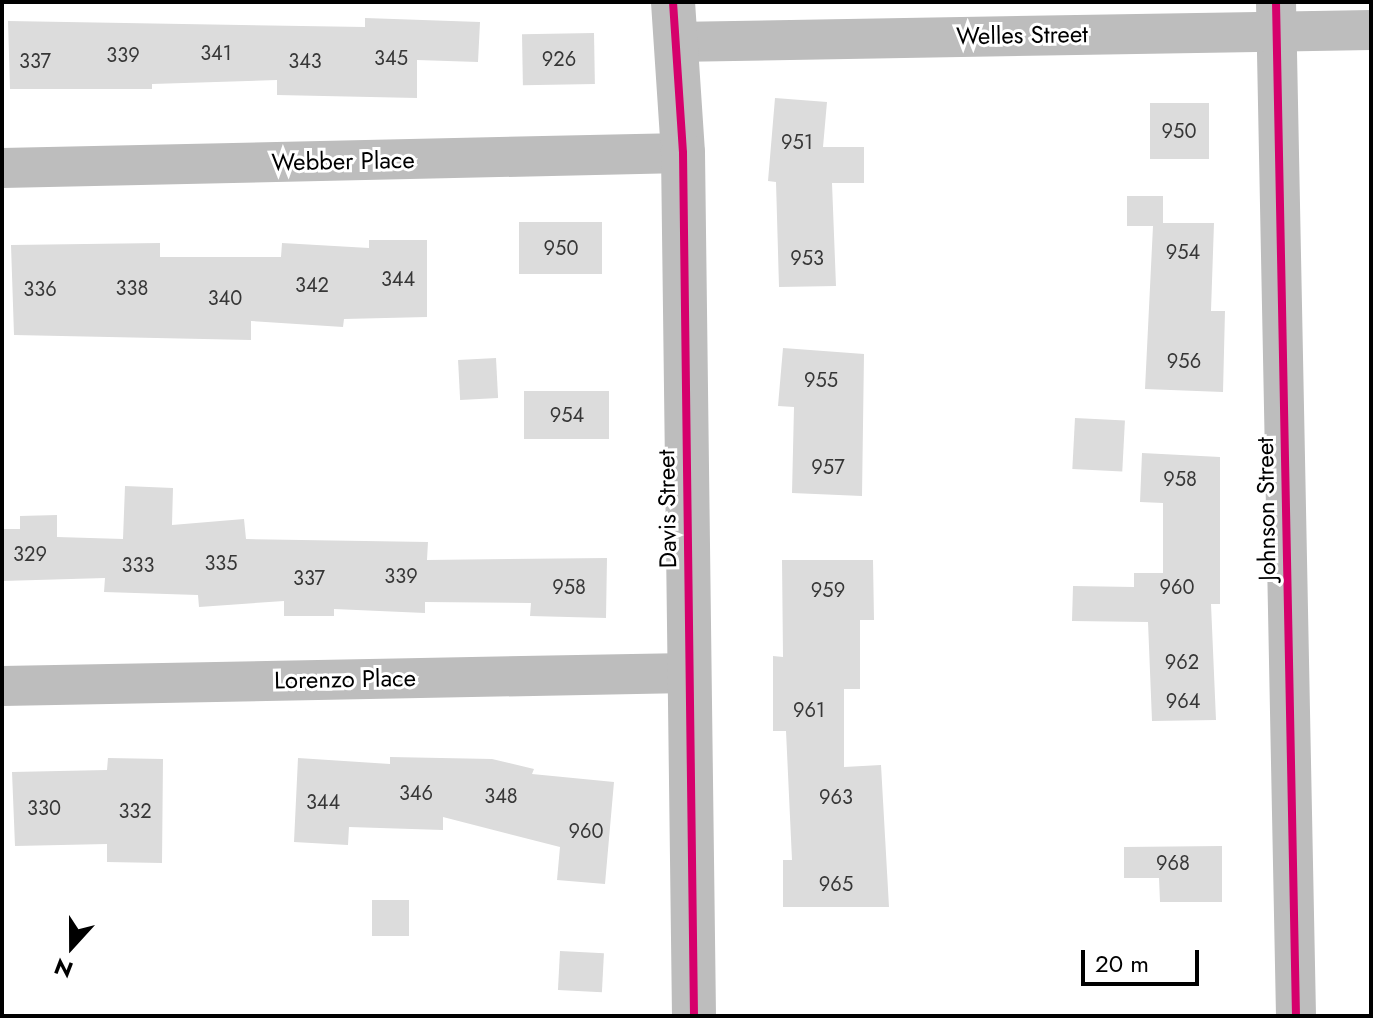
<!DOCTYPE html>
<style>
body{margin:0}
#map{position:relative;width:1373px;height:1018px;overflow:hidden;background:#fff;font-family:Jost,sans-serif}
div>[style]{position:absolute}
.building>*{inset:0;background:#dcdcdc;transform-origin:0 0}
.minor>*{height:40px;margin:-20px;padding:0 20px;transform-origin:20px;border-radius:20px;background:#bdbdbd}
.tertiary>*{height:44px;margin:-22px;padding:0 22px;transform-origin:22px;border-radius:22px;background:#bdbdbd}
.cycleway>*{height:8px;margin:-4px;padding:0 4px;transform-origin:4px;border-radius:4px;background:#d6006c}
span{translate:-50% -50%;white-space:nowrap;text-align:center;line-height:1.15;-webkit-text-stroke:6px #fff;paint-order:stroke}
.number-label{font-size:20px;color:#373737}
.number-label span{-webkit-text-stroke-width:0}
.street-label{font-size:24px;color:#000}
.frame{position:absolute;inset:0;border:4px solid #000;pointer-events:none}
.north{position:absolute;left:32px;top:906px;width:80px;height:80px;-webkit-text-stroke:6px #fff;paint-order:stroke;rotate:201deg;font-size:22px;font-weight:700;line-height:32px;text-align:center;color:#000}
.north::after{content:'';display:block;margin:auto;width:28px;height:36px;background:#000;clip-path:polygon(50% 0,100% 100%,50% 72%,0 100%)}
.scale{position:absolute;left:1081px;top:950px;width:118px;height:36px;box-sizing:border-box;border:4px solid #000;border-top:0;padding-left:10px;font-size:24px;line-height:28px;white-space:nowrap;color:#000;-webkit-text-stroke:6px #fff;paint-order:stroke}
</style>
<div id="map">
<div class="building">
<div style="clip-path:polygon(365px 18px,480px 22px,478px 62px,417px 60px,417px 98px,277px 95px,277px 80px,152px 84px,152px 89px,10px 89px,8px 21px,365px 27px)"></div>
<div style="left:594px;top:33px;width:51px;height:72px;rotate:89deg"></div>
<div style="clip-path:polygon(775px 98px,827px 102px,823px 147px,864px 147px,864px 183px,832px 183px,836px 286px,779px 287px,776px 182px,768px 181px)"></div>
<div style="left:1150px;top:103px;width:59px;height:56px"></div>
<div style="clip-path:polygon(1127px 196px,1163px 196px,1163px 223px,1214px 223px,1211px 311px,1225px 311px,1223px 392px,1145px 389px,1153px 226px,1127px 226px)"></div>
<div style="left:602px;top:222px;width:52px;height:83px;rotate:90deg"></div>
<div style="clip-path:polygon(369px 240px,427px 240px,427px 317px,344px 319px,343px 327px,251px 321px,251px 340px,14px 335px,11px 245px,160px 243px,160px 257px,281px 257px,282px 243px,369px 248px)"></div>
<div style="clip-path:polygon(783px 348px,864px 354px,862px 496px,792px 493px,794px 407px,778px 406px)"></div>
<div style="left:496px;top:358px;width:40px;height:38px;rotate:87deg"></div>
<div style="left:524px;top:391px;width:85px;height:48px"></div>
<div style="left:1075px;top:418px;width:50px;height:51px;rotate:3deg"></div>
<div style="clip-path:polygon(1142px 453px,1220px 457px,1220px 604px,1211px 604px,1216px 720px,1152px 721px,1148px 622px,1072px 621px,1073px 586px,1134px 587px,1134px 573px,1163px 573px,1163px 503px,1140px 502px)"></div>
<div style="clip-path:polygon(125px 486px,173px 488px,172px 525px,244px 519px,246px 539px,428px 542px,427px 560px,607px 558px,606px 618px,530px 616px,531px 603px,425px 602px,425px 613px,334px 609px,334px 616px,284px 616px,284px 601px,199px 607px,198px 595px,104px 592px,105px 578px,2px 581px,2px 529px,20px 529px,20px 516px,57px 515px,57px 537px,123px 539px)"></div>
<div style="clip-path:polygon(782px 560px,873px 560px,874px 620px,860px 620px,860px 689px,844px 689px,844px 767px,881px 765px,889px 907px,783px 907px,783px 860px,792px 860px,786px 731px,773px 731px,773px 656px,783px 657px)"></div>
<div style="clip-path:polygon(390px 757px,492px 759px,534px 769px,532px 774px,614px 782px,605px 884px,557px 880px,560px 847px,443px 817px,443px 830px,349px 827px,348px 845px,294px 842px,298px 758px,390px 764px)"></div>
<div style="clip-path:polygon(108px 758px,163px 759px,162px 863px,107px 862px,107px 844px,15px 846px,12px 772px,107px 770px)"></div>
<div style="clip-path:polygon(1222px 846px,1222px 902px,1160px 902px,1159px 878px,1124px 878px,1124px 847px)"></div>
<div style="left:372px;top:900px;width:37px;height:36px"></div>
<div style="left:560px;top:951px;width:44px;height:39px;rotate:3deg"></div>
</div>
<div class="minor">
<div style="left:1276px;top:2px;width:1014px;rotate:88.87deg"></div>
<div style="left:674px;top:42px;width:697px;rotate:-0.99deg"></div>
<div style="left:2px;top:168px;width:681px;rotate:-1.26deg"></div>
<div style="left:2px;top:686px;width:686px;rotate:-1.09deg"></div>
</div>
<div class="tertiary">
<div style="left:673px;top:2px;width:151px;rotate:86.2deg"></div>
<div style="left:683px;top:153px;width:863px;rotate:89.27deg"></div>
</div>
<div class="cycleway">
<div style="left:673px;top:2px;width:151px;rotate:86.2deg"></div>
<div style="left:683px;top:153px;width:863px;rotate:89.27deg"></div>
<div style="left:1276px;top:2px;width:1014px;rotate:88.87deg"></div>
</div>
<div class="number-label">
<span style="left:216px;top:53px">341</span>
<span style="left:123px;top:55px">339</span>
<span style="left:391px;top:58px">345</span>
<span style="left:559px;top:59px">926</span>
<span style="left:35px;top:61px">337</span>
<span style="left:305px;top:61px">343</span>
<span style="left:1179px;top:131px">950</span>
<span style="left:797px;top:142px">951</span>
<span style="left:561px;top:248px">950</span>
<span style="left:1183px;top:252px">954</span>
<span style="left:807px;top:258px">953</span>
<span style="left:398px;top:279px">344</span>
<span style="left:312px;top:285px">342</span>
<span style="left:132px;top:288px">338</span>
<span style="left:40px;top:289px">336</span>
<span style="left:225px;top:298px">340</span>
<span style="left:1184px;top:361px">956</span>
<span style="left:821px;top:380px">955</span>
<span style="left:567px;top:415px">954</span>
<span style="left:828px;top:467px">957</span>
<span style="left:1180px;top:479px">958</span>
<span style="left:30px;top:554px">329</span>
<span style="left:221px;top:563px">335</span>
<span style="left:138px;top:565px">333</span>
<span style="left:401px;top:576px">339</span>
<span style="left:309px;top:578px">337</span>
<span style="left:569px;top:587px">958</span>
<span style="left:1177px;top:587px">960</span>
<span style="left:828px;top:590px">959</span>
<span style="left:1182px;top:662px">962</span>
<span style="left:1183px;top:701px">964</span>
<span style="left:809px;top:710px">961</span>
<span style="left:416px;top:793px">346</span>
<span style="left:501px;top:796px">348</span>
<span style="left:836px;top:797px">963</span>
<span style="left:323px;top:802px">344</span>
<span style="left:44px;top:808px">330</span>
<span style="left:135px;top:811px">332</span>
<span style="left:586px;top:831px">960</span>
<span style="left:1173px;top:863px">968</span>
<span style="left:836px;top:884px">965</span>
</div>
<div class="street-label">
<span style="left:1022px;top:35px;rotate:-1deg">Welles Street</span>
<span style="left:343px;top:161px;rotate:-1deg">Webber Place</span>
<span style="left:667px;top:509px;rotate:-91deg">Davis Street</span>
<span style="left:1266px;top:509px;rotate:-91deg">Johnson Street</span>
<span style="left:345px;top:679px;rotate:-1deg">Lorenzo Place</span>
</div>
<div class="frame"></div>
<div class="north">N</div>
<div class="scale">20 m</div>
</div>
